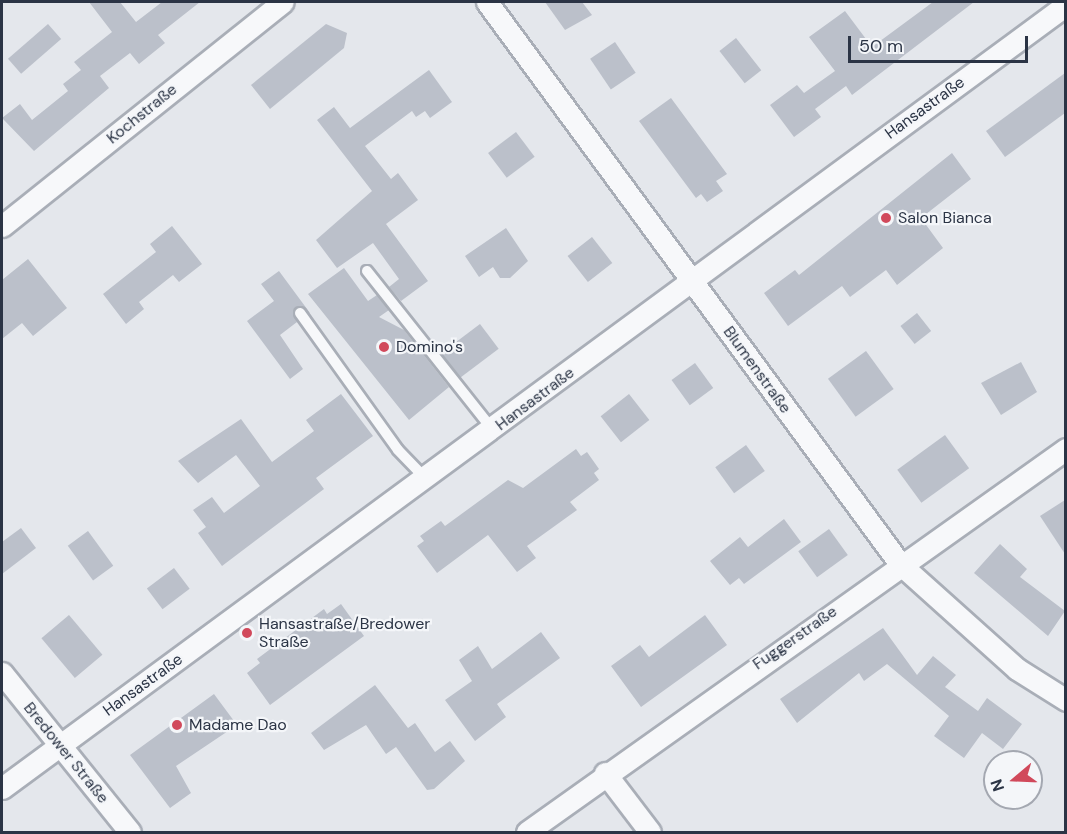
<!DOCTYPE html>
<meta charset="utf-8">
<style>
body{margin:0}
#map{position:relative;width:1067px;height:834px;overflow:hidden;background:#e4e7ec;font-family:"DM Sans",sans-serif}
div>[style]{position:absolute}
.building>*{inset:0;background:#bbc0ca;transform-origin:0 0}
.roads{filter:drop-shadow(2px 0 #a9aeb7) drop-shadow(-2px 0 #a9aeb7) drop-shadow(0 2px #a9aeb7) drop-shadow(0 -2px #a9aeb7)}
.service>*{height:10px;margin:-5px;padding:0 5px;transform-origin:5px;border-radius:5px;background:#f7f8fa}
.minor>*{height:21px;margin:-10.5px;padding:0 10.5px;transform-origin:10.5px;border-radius:10.5px;background:#f7f8fa}
.dots>*{width:16px;height:16px;translate:-50% -50%;box-sizing:border-box;border:3px solid #f4f6f9;border-radius:50%}
span{translate:-50% -50%;white-space:nowrap;text-align:center;line-height:1.15;-webkit-text-stroke:4.5px #f4f6f9;paint-order:stroke}
.street-label{font-size:16px;color:#2b3445}
.poi-label{font-size:16px;color:#2b3445}
.left{translate:0 -50%;text-align:left}
.frame{position:absolute;inset:0;border:3px solid #2b3445;pointer-events:none}
.north{position:absolute;left:983px;top:750px;width:60px;height:60px;box-sizing:border-box;background:#f4f6f9;border:2px solid #a4a8b1;border-radius:50%;rotate:251deg;font-size:16px;font-weight:700;line-height:24px;text-align:center;color:#2b3445}
.north::after{content:'';display:block;margin:auto;width:21px;height:27px;background:#d1495b;clip-path:polygon(50% 0,100% 100%,50% 72%,0 100%)}
.scale{position:absolute;left:848px;top:36px;width:180px;height:27px;box-sizing:border-box;border:3px solid #2b3445;border-top:0;padding-left:8px;font-size:18px;line-height:21px;white-space:nowrap;color:#2b3445;-webkit-text-stroke:4px #f4f6f9;paint-order:stroke}
</style>
<div id="map">
<div class="building">
<div style="clip-path:polygon(89px 2px,120px 2px,136px 22px,162px 2px,200px 2px,158px 35px,165px 43px,139px 64px,130px 53px,100px 76px,109px 88px,34px 151px,2px 118px,20px 104px,32px 120px,68px 91px,63px 84px,81px 70px,74px 62px,112px 32px)"></div>
<div style="clip-path:polygon(545px 2px,582px 2px,592px 15px,565px 30px)"></div>
<div style="clip-path:polygon(933px 2px,974px 2px,852px 95px,846px 86px,815px 109px,821px 117px,794px 137px,770px 105px,797px 85px,804px 93px,835px 71px,809px 37px,845px 11px,872px 47px)"></div>
<div style="left:48px;top:24px;width:20px;height:53px;rotate:49deg"></div>
<div style="clip-path:polygon(326px 24px,347px 33px,344px 48px,270px 109px,251px 85px)"></div>
<div style="left:736px;top:38px;width:41px;height:21px;rotate:52deg"></div>
<div style="left:615px;top:42px;width:37px;height:30px;rotate:56deg"></div>
<div style="clip-path:polygon(429px 70px,452px 102px,430px 118px,425px 111px,416px 117px,412px 111px,365px 146px,391px 179px,398px 173px,418px 200px,386px 224px,428px 281px,401px 301px,389px 287px,399px 279px,373px 243px,337px 268px,316px 240px,372px 191px,317px 120px,334px 107px,350px 128px)"></div>
<div style="clip-path:polygon(1065px 73px,1065px 113px,1005px 157px,986px 131px)"></div>
<div style="clip-path:polygon(671px 98px,727px 174px,716px 181px,723px 191px,707px 202px,701px 194px,696px 198px,639px 121px)"></div>
<div style="left:516px;top:132px;width:31px;height:35px;rotate:53deg"></div>
<div style="clip-path:polygon(952px 153px,971px 179px,921px 218px,943px 248px,897px 285px,886px 270px,850px 297px,842px 286px,788px 326px,764px 293px,795px 270px,799px 275px)"></div>
<div style="clip-path:polygon(172px 226px,202px 264px,179px 282px,173px 275px,139px 302px,144px 309px,126px 324px,103px 294px,156px 252px,150px 244px)"></div>
<div style="clip-path:polygon(506px 228px,528px 261px,510px 278px,500px 278px,493px 267px,479px 277px,465px 256px)"></div>
<div style="left:592px;top:237px;width:33px;height:31px;rotate:52deg"></div>
<div style="clip-path:polygon(28px 259px,67px 308px,33px 336px,22px 323px,2px 339px,2px 280px)"></div>
<div style="clip-path:polygon(344px 268px,368px 301px,377px 295px,389px 310px,379px 317px,404px 330px,449px 387px,409px 420px,308px 294px)"></div>
<div style="clip-path:polygon(279px 271px,310px 313px,295px 307px,297px 322px,280px 335px,303px 369px,290px 379px,247px 321px,274px 301px,261px 284px)"></div>
<div style="left:917px;top:313px;width:23px;height:21px;rotate:52deg"></div>
<div style="left:480px;top:324px;width:31px;height:49px;rotate:53deg"></div>
<div style="left:866px;top:351px;width:47px;height:47px;rotate:54deg"></div>
<div style="clip-path:polygon(1021px 362px,1037px 392px,1001px 415px,981px 383px)"></div>
<div style="left:695px;top:363px;width:31px;height:29px;rotate:54deg"></div>
<div style="clip-path:polygon(341px 394px,373px 436px,316px 478px,324px 489px,222px 566px,198px 533px,206px 527px,193px 510px,212px 497px,224px 513px,260px 486px,236px 455px,198px 483px,178px 461px,241px 419px,272px 462px,314px 431px,306px 420px)"></div>
<div style="left:629px;top:394px;width:33px;height:36px;rotate:52deg"></div>
<div style="left:945px;top:435px;width:41px;height:59px;rotate:54deg"></div>
<div style="left:746px;top:445px;width:32px;height:38px;rotate:54deg"></div>
<div style="clip-path:polygon(576px 449px,581px 456px,587px 452px,599px 469px,594px 473px,599px 480px,570px 502px,577px 510px,527px 546px,536px 558px,517px 572px,488px 535px,437px 573px,417px 546px,424px 541px,420px 536px,441px 521px,445px 526px,508px 480px,523px 488px)"></div>
<div style="clip-path:polygon(1065px 500px,1065px 554px,1040px 516px)"></div>
<div style="clip-path:polygon(784px 519px,801px 542px,744px 584px,739px 578px,730px 585px,710px 561px,740px 537px,748px 547px)"></div>
<div style="clip-path:polygon(21px 528px,36px 548px,2px 574px,2px 542px)"></div>
<div style="left:829px;top:529px;width:32px;height:38px;rotate:54deg"></div>
<div style="left:88px;top:531px;width:43px;height:25px;rotate:54deg"></div>
<div style="clip-path:polygon(1000px 544px,1027px 569px,1020px 577px,1065px 611px,1048px 636px,974px 573px)"></div>
<div style="left:174px;top:568px;width:26px;height:34px;rotate:53deg"></div>
<div style="clip-path:polygon(341px 604px,364px 636px,270px 705px,247px 673px,260px 663px,257px 659px,324px 609px,327px 614px)"></div>
<div style="left:69px;top:615px;width:52px;height:36px;rotate:50deg"></div>
<div style="clip-path:polygon(705px 615px,727px 645px,641px 707px,611px 666px,640px 645px,649px 657px)"></div>
<div style="clip-path:polygon(883px 628px,917px 675px,933px 656px,956px 675px,945px 687px,978px 711px,987px 698px,1022px 724px,1003px 749px,982px 733px,964px 758px,934px 736px,949px 716px,887px 664px,864px 681px,859px 673px,797px 723px,780px 699px)"></div>
<div style="clip-path:polygon(541px 632px,560px 658px,497px 704px,506px 717px,475px 741px,445px 700px,472px 681px,459px 660px,478px 646px,492px 669px)"></div>
<div style="clip-path:polygon(375px 685px,408px 728px,415px 723px,435px 752px,450px 741px,465px 761px,434px 789px,427px 790px,396px 747px,386px 754px,366px 725px,324px 750px,311px 733px)"></div>
<div style="clip-path:polygon(214px 694px,237px 725px,176px 766px,191px 793px,170px 808px,130px 755px)"></div>
</div>
<div class="roads">
<div class="service">
<div style="left:367px;top:271px;width:203px;rotate:51.6deg"></div>
<div style="left:300px;top:313px;width:168px;rotate:54.4deg"></div>
<div style="left:398px;top:450px;width:40px;rotate:46deg"></div>
</div>
<div class="minor">
<div style="left:487px;top:2px;width:697px;rotate:53.69deg"></div>
<div style="left:900px;top:564px;width:157px;rotate:41.9deg"></div>
<div style="left:1017px;top:669px;width:58px;rotate:32.3deg"></div>
<div style="left:2px;top:226px;width:359px;rotate:-38.6deg"></div>
<div style="left:2px;top:673px;width:204px;rotate:51.2deg"></div>
<div style="left:605px;top:773px;width:74px;rotate:52.7deg"></div>
<div style="left:2px;top:788px;width:1321px;rotate:-36.35deg"></div>
<div style="left:527px;top:832px;width:661px;rotate:-35.4deg"></div>
</div>
</div>
<div class="dots">
<div style="left:886px;top:218px;background:#d1495b"></div>
<div style="left:384px;top:347px;background:#d1495b"></div>
<div style="left:247px;top:633px;background:#d1495b"></div>
<div style="left:177px;top:725px;background:#d1495b"></div>
</div>
<div class="street-label">
<span style="left:925px;top:108px;rotate:-36deg">Hansastraße</span>
<span style="left:142px;top:114px;rotate:-39deg">Kochstraße</span>
<span style="left:757px;top:370px;rotate:54deg">Blumenstraße</span>
<span style="left:535px;top:399px;rotate:-37deg">Hansastraße</span>
<span style="left:795px;top:638px;rotate:-35deg">Fuggerstraße</span>
<span style="left:143px;top:685px;rotate:-36deg">Hansastraße</span>
<span style="left:66px;top:753px;rotate:51deg">Bredower Straße</span>
</div>
<div class="poi-label">
<span class="left" style="left:898px;top:218px">Salon Bianca</span>
<span class="left" style="left:396px;top:347px">Domino's</span>
<span class="left" style="left:259px;top:633px">Hansastraße/Bredower<br>Straße</span>
<span class="left" style="left:189px;top:725px">Madame Dao</span>
</div>
<div class="frame"></div>
<div class="north">N</div>
<div class="scale">50 m</div>
</div>
